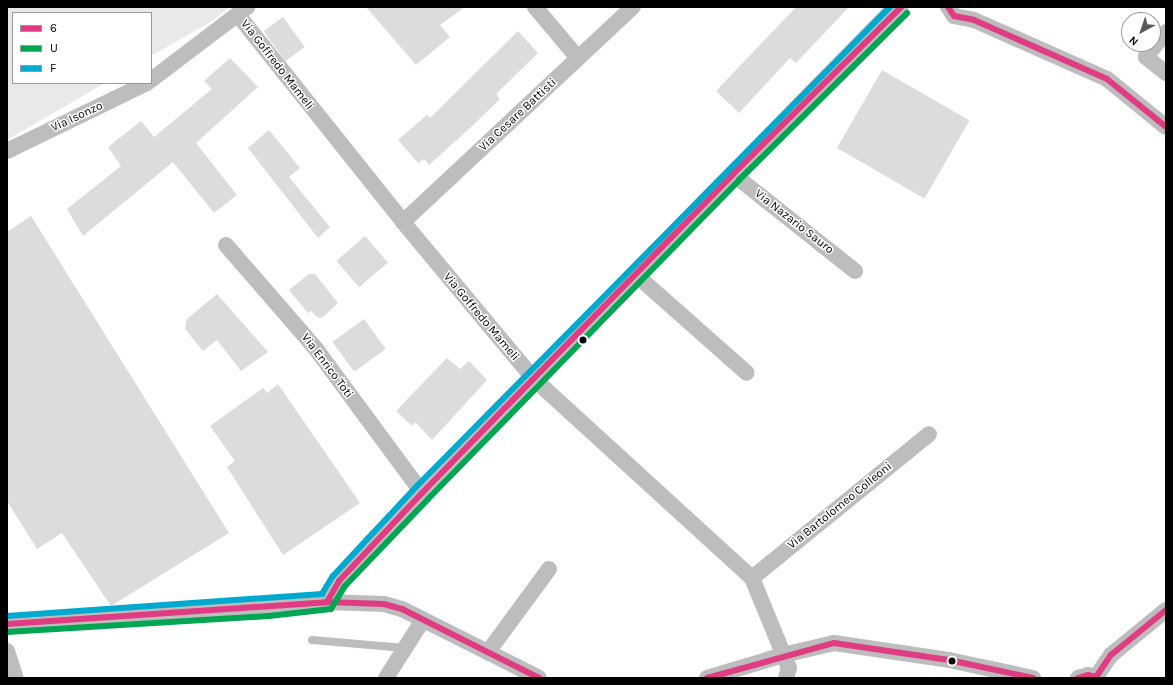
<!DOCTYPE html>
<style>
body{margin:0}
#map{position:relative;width:1173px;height:685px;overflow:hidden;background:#fff;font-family:Karla,sans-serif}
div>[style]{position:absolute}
.green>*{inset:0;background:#e9e9e9}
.building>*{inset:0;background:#dcdcdc;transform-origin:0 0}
.service>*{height:8px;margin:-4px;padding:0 4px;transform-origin:4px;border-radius:4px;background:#bdbdbd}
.minor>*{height:16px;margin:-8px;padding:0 8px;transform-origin:8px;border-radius:8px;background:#bdbdbd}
.tertiary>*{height:20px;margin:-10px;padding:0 10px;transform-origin:10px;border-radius:10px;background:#bdbdbd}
.bus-1>*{height:6px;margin:-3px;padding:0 3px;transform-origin:3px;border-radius:3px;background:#e03c83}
.bus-2>*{height:6px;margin:-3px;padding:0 3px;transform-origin:3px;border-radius:3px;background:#00a651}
.bus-3>*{height:6px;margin:-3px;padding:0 3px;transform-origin:3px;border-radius:3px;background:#00a9ce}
.dots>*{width:11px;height:11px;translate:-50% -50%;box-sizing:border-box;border:2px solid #fff;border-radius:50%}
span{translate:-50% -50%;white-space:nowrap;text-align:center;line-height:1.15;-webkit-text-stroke:3px #fff;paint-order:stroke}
.street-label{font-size:12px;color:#000}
.frame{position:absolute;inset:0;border:8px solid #000;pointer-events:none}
.legend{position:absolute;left:12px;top:12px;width:140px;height:72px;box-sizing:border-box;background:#fff;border:1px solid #999;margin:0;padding:5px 7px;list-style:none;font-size:12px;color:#000}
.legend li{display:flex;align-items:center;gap:8px;height:20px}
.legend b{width:20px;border:1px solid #999}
.north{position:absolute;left:1121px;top:12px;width:40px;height:40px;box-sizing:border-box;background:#fff;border:1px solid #999;border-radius:50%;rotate:220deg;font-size:11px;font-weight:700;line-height:16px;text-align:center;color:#000}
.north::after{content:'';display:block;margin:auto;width:14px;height:18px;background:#595959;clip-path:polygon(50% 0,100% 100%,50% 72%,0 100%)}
</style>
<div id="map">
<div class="green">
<div style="clip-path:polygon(7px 7px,229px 7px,214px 20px,151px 56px,151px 13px,13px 13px,13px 83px,105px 83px,7px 140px)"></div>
</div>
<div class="building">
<div style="clip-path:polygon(366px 7px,465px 7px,440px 25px,450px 37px,416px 65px)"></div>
<div style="clip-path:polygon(796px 7px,849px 7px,796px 63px,790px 58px,739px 113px,716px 91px)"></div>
<div style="left:283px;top:17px;width:37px;height:24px;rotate:54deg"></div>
<div style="clip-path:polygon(518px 31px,538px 53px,496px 94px,500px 99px,469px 129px,429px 165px,424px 159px,418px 163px,398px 140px,427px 115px,430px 118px)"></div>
<div style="clip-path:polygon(230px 58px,258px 87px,196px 143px,237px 195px,214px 213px,173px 162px,83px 236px,67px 209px,121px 166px,108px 147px,141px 121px,154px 137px,212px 89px,204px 81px)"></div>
<div style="left:882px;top:70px;width:101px;height:90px;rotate:30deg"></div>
<div style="clip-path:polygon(269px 130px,300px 168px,289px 177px,330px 227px,318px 238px,248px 148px)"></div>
<div style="clip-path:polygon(31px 216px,229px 533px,111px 606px,62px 533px,37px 549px,7px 501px,7px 232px)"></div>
<div style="left:365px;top:236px;width:35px;height:38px;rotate:49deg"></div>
<div style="clip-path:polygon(309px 274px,315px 274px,338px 303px,323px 317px,318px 318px,311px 311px,308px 313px,289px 290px)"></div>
<div style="clip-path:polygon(217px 294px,268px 352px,241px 371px,217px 340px,203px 351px,185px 329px,187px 319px)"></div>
<div style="left:364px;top:319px;width:37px;height:39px;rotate:54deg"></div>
<div style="clip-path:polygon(447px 358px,460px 369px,469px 361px,487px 380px,432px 440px,415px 422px,412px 426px,396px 411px)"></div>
<div style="clip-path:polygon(278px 384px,360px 503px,283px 555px,227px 467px,235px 461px,210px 426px,263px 388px,267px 393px)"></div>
</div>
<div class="service">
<div style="left:312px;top:640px;width:93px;rotate:4.9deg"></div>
</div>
<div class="minor">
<div style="left:535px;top:7px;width:67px;rotate:49.9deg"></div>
<div style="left:948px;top:7px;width:11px;rotate:56deg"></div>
<div style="left:954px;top:16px;width:20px;rotate:11deg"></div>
<div style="left:974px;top:20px;width:145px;rotate:23.9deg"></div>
<div style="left:1107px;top:79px;width:76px;rotate:39.1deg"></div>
<div style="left:238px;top:15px;width:265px;rotate:51.4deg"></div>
<div style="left:403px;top:222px;width:204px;rotate:50.2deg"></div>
<div style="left:534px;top:379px;width:295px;rotate:42.4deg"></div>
<div style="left:752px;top:578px;width:97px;rotate:67.7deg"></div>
<div style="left:789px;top:668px;width:10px;rotate:107deg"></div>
<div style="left:1166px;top:32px;width:32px;rotate:129deg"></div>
<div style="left:1146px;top:57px;width:26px;rotate:39deg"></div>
<div style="left:151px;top:80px;width:121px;rotate:-37.2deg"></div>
<div style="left:7px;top:151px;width:156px;rotate:-25.9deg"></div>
<div style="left:733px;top:174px;width:156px;rotate:38.5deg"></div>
<div style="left:403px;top:222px;width:315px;rotate:-43.1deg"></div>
<div style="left:226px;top:245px;width:138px;rotate:49.1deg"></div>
<div style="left:316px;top:349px;width:179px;rotate:53.6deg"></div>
<div style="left:635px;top:274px;width:149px;rotate:41.5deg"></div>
<div style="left:752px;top:578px;width:228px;rotate:-39.1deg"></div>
<div style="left:327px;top:602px;width:57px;rotate:2deg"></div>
<div style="left:384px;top:604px;width:19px;rotate:16deg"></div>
<div style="left:402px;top:609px;width:153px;rotate:26.7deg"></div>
<div style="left:7px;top:651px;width:28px;rotate:72deg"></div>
<div style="left:488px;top:652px;width:103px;rotate:-53.7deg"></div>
<div style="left:1096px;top:677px;width:27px;rotate:-56deg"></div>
<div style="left:1111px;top:655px;width:71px;rotate:-39.3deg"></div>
<div style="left:386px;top:678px;width:69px;rotate:-57.5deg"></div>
<div style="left:707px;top:678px;width:79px;rotate:-16.8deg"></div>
<div style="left:783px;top:655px;width:52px;rotate:-13.2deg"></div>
<div style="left:834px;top:643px;width:116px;rotate:8.4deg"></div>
<div style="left:949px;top:660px;width:86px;rotate:12.1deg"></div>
<div style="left:1078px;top:678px;width:10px;rotate:-17deg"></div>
<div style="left:1088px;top:675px;width:9px;rotate:18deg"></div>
</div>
<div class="tertiary">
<div style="left:7px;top:624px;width:262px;rotate:-3.5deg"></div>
<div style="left:269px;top:608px;width:58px;rotate:-5.9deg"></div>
<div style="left:327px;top:602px;width:24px;rotate:-60deg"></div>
<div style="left:339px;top:581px;width:50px;rotate:-48.3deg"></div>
<div style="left:372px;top:544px;width:752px;rotate:-45.59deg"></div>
</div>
<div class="bus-1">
<div style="left:948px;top:7px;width:11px;rotate:56deg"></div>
<div style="left:954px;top:16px;width:20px;rotate:11deg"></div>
<div style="left:974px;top:20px;width:145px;rotate:23.9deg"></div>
<div style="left:1107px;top:79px;width:76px;rotate:39.1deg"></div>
<div style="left:327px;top:602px;width:24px;rotate:-60deg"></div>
<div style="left:339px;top:581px;width:121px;rotate:-46.7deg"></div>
<div style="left:422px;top:493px;width:446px;rotate:-45.7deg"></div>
<div style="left:733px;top:174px;width:237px;rotate:-44.8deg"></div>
<div style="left:7px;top:624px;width:321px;rotate:-3.9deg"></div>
<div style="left:327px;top:602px;width:57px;rotate:2deg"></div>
<div style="left:384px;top:604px;width:19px;rotate:16deg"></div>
<div style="left:402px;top:609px;width:153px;rotate:26.7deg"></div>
<div style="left:707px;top:678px;width:132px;rotate:-15.4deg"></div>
<div style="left:834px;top:643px;width:116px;rotate:8.4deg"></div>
<div style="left:949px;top:660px;width:86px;rotate:12.1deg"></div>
<div style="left:1078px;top:678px;width:10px;rotate:-17deg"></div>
<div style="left:1088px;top:675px;width:8px;rotate:14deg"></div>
<div style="left:1096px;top:677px;width:27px;rotate:-56deg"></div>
<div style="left:1111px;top:655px;width:71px;rotate:-39.3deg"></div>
</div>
<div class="bus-2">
<div style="left:7px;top:632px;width:262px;rotate:-3.5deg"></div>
<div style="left:269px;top:616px;width:62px;rotate:-6.4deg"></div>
<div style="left:331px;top:609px;width:27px;rotate:-59deg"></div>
<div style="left:345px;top:586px;width:120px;rotate:-46.3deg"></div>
<div style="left:428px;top:499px;width:446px;rotate:-45.7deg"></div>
<div style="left:739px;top:180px;width:237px;rotate:-44.8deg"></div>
</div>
<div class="bus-3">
<div style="left:7px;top:616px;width:316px;rotate:-4deg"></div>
<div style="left:322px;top:594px;width:21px;rotate:-59deg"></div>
<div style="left:333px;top:576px;width:122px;rotate:-47deg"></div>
<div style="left:416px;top:487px;width:675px;rotate:-45.36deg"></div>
</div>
<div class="dots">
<div style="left:583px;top:340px;background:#000"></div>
<div style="left:952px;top:661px;background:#000"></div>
</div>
<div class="street-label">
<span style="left:277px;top:65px;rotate:52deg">Via Goffredo Mameli</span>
<span style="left:518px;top:115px;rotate:-43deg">Via Cesare Battisti</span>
<span style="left:77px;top:117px;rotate:-25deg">Via Isonzo</span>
<span style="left:794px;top:222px;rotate:38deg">Via Nazario Sauro</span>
<span style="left:481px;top:317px;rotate:50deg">Via Goffredo Mameli</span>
<span style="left:327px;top:366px;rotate:53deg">Via Enrico Toti</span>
<span style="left:840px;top:506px;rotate:-39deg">Via Bartolomeo Colleoni</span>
</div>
<div class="frame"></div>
<ul class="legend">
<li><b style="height:5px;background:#e03c83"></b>6</li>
<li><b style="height:5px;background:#00a651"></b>U</li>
<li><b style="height:5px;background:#00a9ce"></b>F</li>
</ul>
<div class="north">N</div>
</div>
